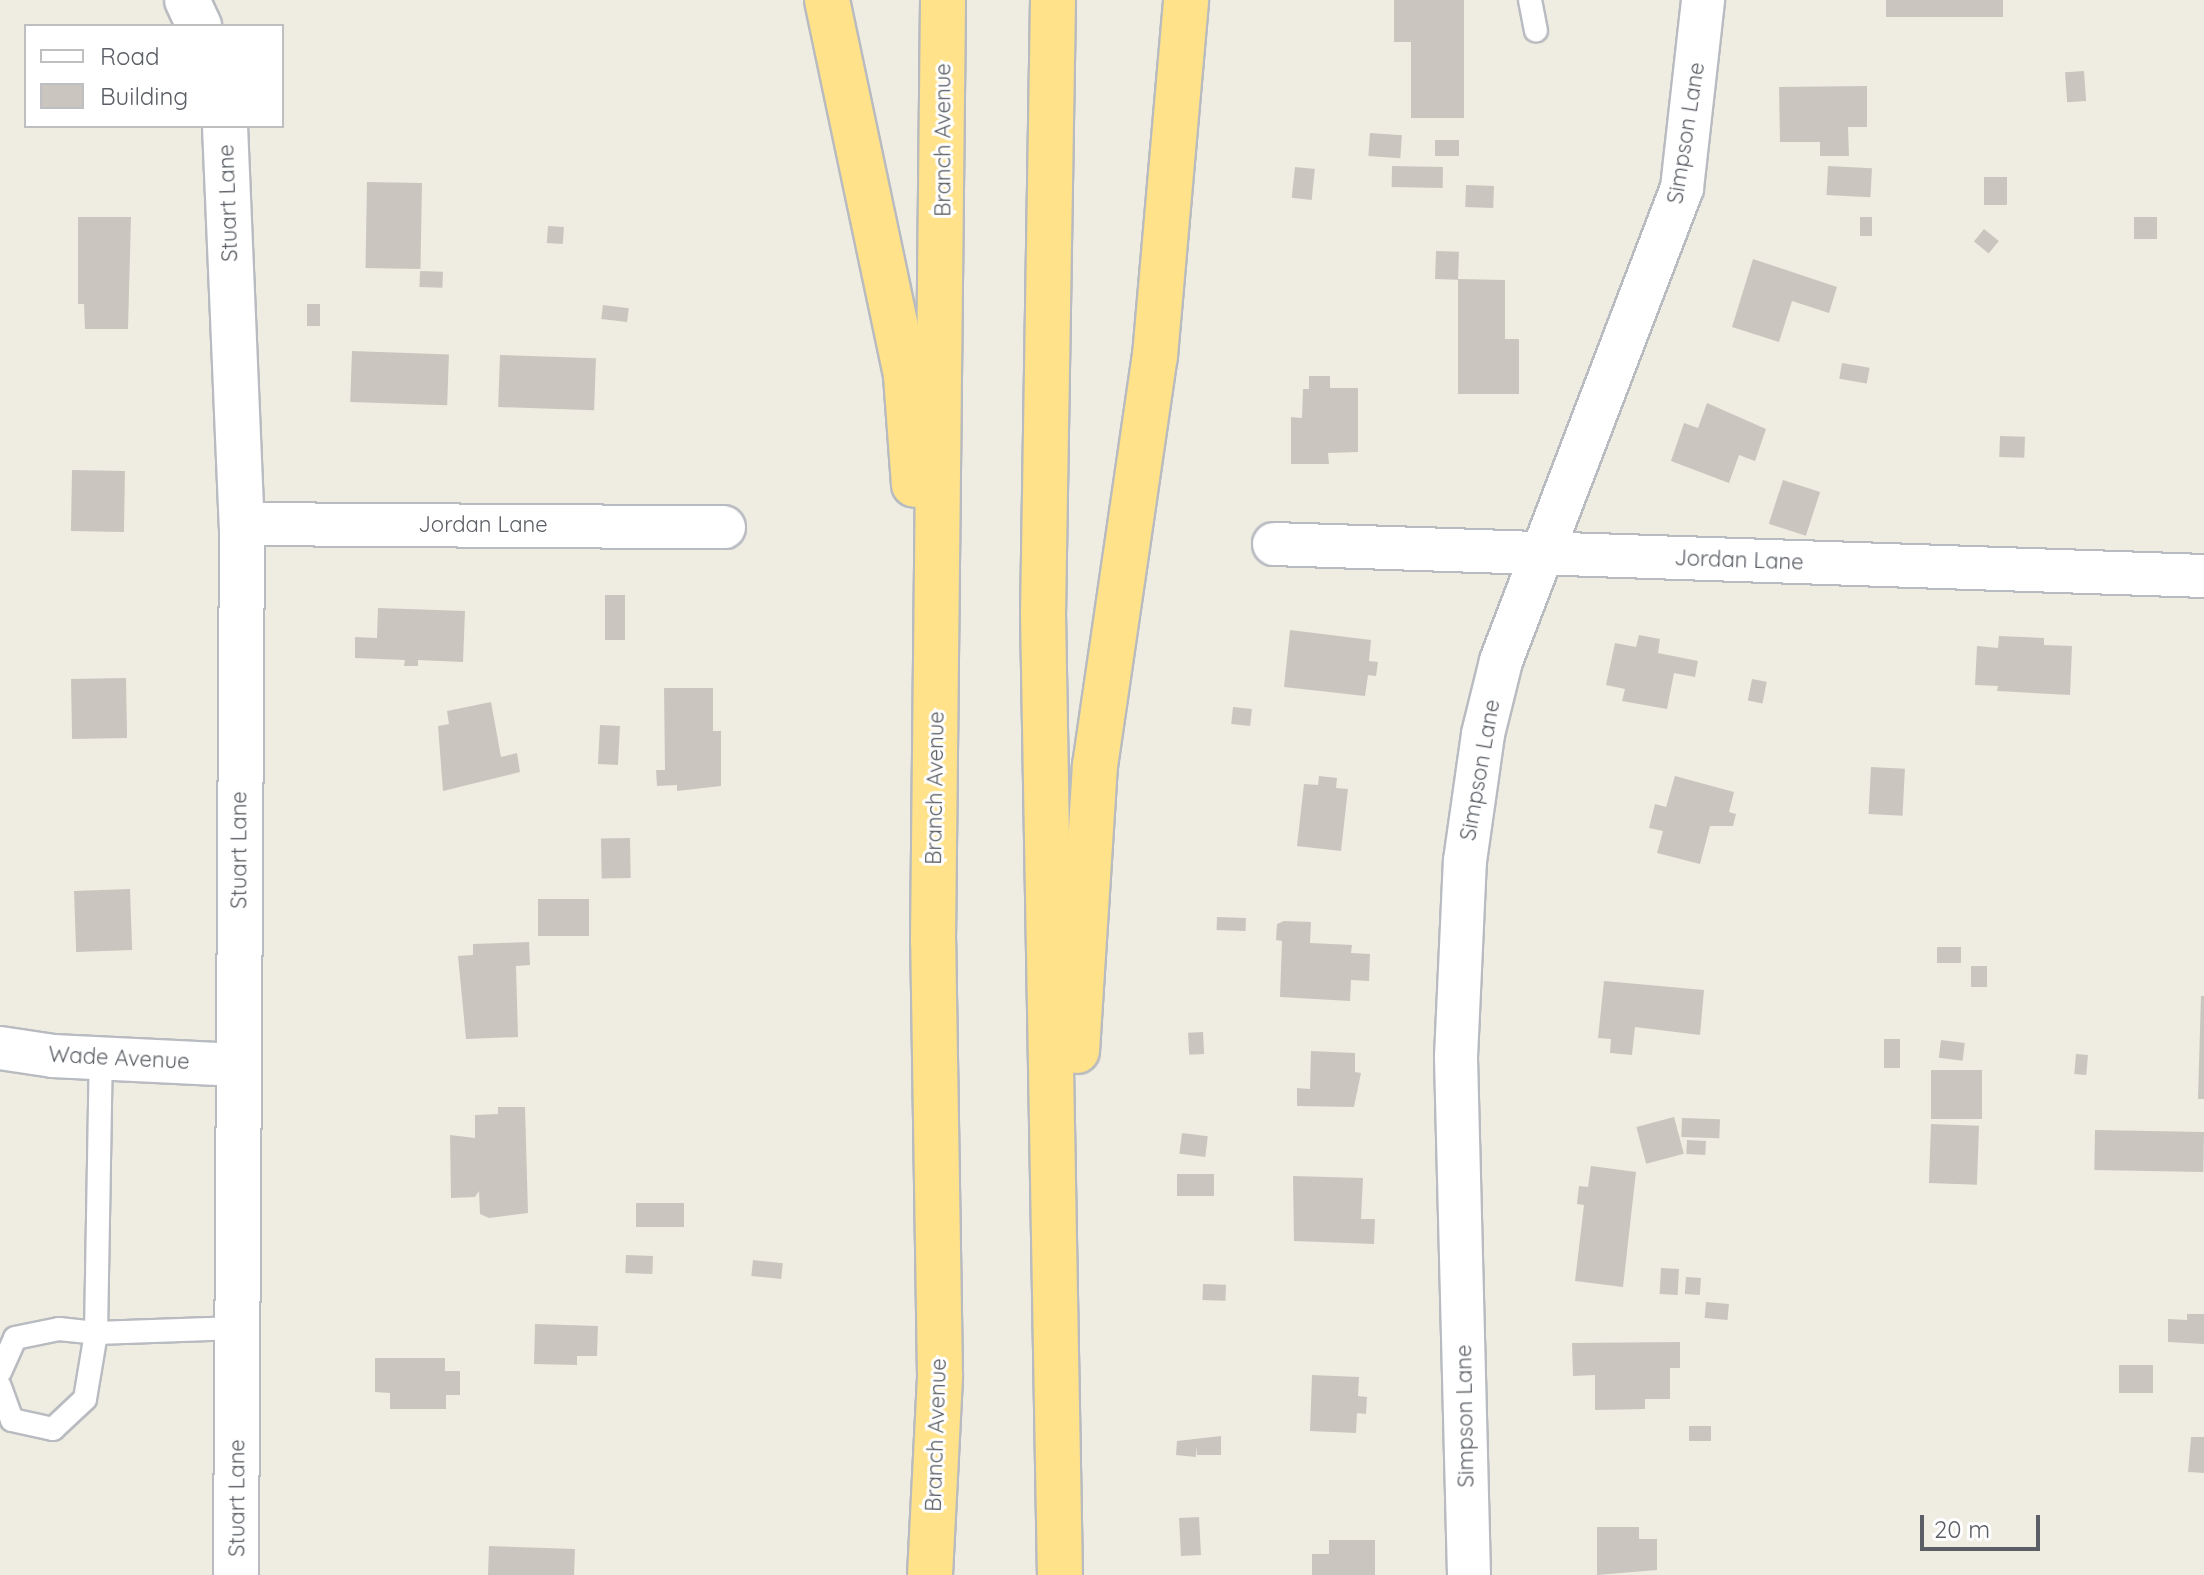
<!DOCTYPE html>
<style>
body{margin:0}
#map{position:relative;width:2204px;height:1575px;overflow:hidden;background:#efece2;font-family:Quicksand,sans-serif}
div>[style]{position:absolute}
.building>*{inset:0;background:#cac6bf;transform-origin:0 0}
.roads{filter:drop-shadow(2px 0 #b8bbc0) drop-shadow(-2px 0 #b8bbc0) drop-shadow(0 2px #b8bbc0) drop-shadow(0 -2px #b8bbc0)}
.lane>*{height:22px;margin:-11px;padding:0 11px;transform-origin:11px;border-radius:11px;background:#fff}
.street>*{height:42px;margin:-21px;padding:0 21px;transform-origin:21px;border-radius:21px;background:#fff}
.secondary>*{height:44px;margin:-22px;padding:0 22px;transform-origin:22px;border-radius:22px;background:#fff}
.highway>*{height:44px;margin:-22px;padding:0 22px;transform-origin:22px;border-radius:22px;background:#ffe289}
span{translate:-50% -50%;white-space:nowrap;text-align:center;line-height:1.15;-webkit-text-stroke:6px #fff;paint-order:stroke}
.street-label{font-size:22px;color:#5b5f65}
.legend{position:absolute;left:24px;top:24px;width:260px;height:104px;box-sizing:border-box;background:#fff;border:2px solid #bdbfc1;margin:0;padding:10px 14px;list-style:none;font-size:24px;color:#5b5f65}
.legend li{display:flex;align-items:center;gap:16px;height:40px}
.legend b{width:40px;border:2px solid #bdbfc1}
.scale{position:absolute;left:1920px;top:1515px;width:120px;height:36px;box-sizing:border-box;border:4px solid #5b5f65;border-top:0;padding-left:10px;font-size:24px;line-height:28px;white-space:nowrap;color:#5b5f65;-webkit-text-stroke:6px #fff;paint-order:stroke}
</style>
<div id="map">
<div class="building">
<div style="clip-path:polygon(1394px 0,1464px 0,1464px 118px,1411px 118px,1411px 42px,1394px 42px)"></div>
<div style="left:1886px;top:0;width:117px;height:17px"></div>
<div style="left:2084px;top:71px;width:30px;height:19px;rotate:86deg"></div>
<div style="clip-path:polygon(1867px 86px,1867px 127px,1848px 127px,1849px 156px,1820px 156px,1820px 142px,1780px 142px,1779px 87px)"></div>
<div style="left:1370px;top:133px;width:32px;height:23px;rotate:4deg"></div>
<div style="left:1435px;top:140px;width:24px;height:16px"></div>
<div style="left:1392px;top:166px;width:51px;height:21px;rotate:1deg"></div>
<div style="left:1828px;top:166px;width:44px;height:29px;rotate:3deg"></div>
<div style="left:1295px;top:167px;width:20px;height:31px;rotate:6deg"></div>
<div style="left:1984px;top:177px;width:23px;height:28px"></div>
<div style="left:367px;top:182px;width:55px;height:86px;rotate:1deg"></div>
<div style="left:1466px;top:185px;width:28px;height:22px;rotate:2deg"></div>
<div style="clip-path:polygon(78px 217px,131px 217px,128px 329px,85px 329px,84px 304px,78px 304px)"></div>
<div style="left:1872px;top:217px;width:19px;height:12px;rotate:90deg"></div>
<div style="left:2134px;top:217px;width:23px;height:22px"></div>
<div style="left:548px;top:226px;width:16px;height:17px;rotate:4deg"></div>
<div style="left:1984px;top:229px;width:19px;height:16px;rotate:39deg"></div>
<div style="left:1436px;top:251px;width:23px;height:28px;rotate:2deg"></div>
<div style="clip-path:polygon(1753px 259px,1837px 287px,1829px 313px,1792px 301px,1779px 342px,1732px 327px)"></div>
<div style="left:420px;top:271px;width:23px;height:16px;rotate:2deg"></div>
<div style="clip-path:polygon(1458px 279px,1505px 280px,1505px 339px,1519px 339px,1519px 394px,1458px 394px)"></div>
<div style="left:307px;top:304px;width:13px;height:22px"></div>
<div style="left:603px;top:305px;width:26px;height:14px;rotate:7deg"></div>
<div style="left:352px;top:351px;width:97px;height:51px;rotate:2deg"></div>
<div style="left:500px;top:355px;width:96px;height:52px;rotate:2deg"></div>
<div style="left:1842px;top:363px;width:28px;height:16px;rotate:10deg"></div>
<div style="clip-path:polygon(1309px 376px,1330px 376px,1330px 388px,1358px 388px,1358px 452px,1328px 453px,1329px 464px,1291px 464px,1291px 417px,1302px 418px,1303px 389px,1309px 389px)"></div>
<div style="clip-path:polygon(1707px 403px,1766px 429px,1755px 461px,1739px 455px,1729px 483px,1671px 461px,1684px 423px,1698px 428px)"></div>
<div style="left:2000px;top:436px;width:25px;height:21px;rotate:2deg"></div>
<div style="left:72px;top:470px;width:53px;height:61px;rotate:1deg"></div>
<div style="left:1783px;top:480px;width:39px;height:46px;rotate:18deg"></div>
<div style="left:605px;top:595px;width:20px;height:45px"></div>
<div style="clip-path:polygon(378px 608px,465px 611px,463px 662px,418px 660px,418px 666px,404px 666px,405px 660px,355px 658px,355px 637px,377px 638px)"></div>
<div style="clip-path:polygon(1290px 630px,1371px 640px,1369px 661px,1378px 662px,1376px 676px,1368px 675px,1365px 696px,1284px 687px)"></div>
<div style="clip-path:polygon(1639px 635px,1660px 639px,1658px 653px,1698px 661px,1695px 677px,1674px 673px,1667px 709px,1622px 701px,1625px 689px,1606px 685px,1615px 643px,1636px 647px)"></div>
<div style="clip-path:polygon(1999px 636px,2044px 638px,2044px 645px,2072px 646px,2070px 695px,1997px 691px,1998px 686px,1975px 685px,1977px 646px,1998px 648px)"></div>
<div style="left:126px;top:678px;width:60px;height:55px;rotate:89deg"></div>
<div style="left:1752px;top:679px;width:15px;height:22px;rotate:11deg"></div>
<div style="clip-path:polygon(664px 688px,713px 688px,713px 731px,721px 731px,721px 786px,677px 791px,677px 785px,657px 786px,656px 770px,665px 770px)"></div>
<div style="clip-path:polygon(491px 702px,501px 757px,517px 753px,520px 772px,443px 791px,438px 726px,449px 724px,447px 711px)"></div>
<div style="left:1233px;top:707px;width:19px;height:17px;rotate:6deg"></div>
<div style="left:600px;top:725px;width:20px;height:39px;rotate:3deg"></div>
<div style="left:1871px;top:767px;width:34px;height:47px;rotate:3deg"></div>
<div style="clip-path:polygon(1319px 776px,1337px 778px,1336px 788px,1348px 789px,1341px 851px,1297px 846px,1304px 784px,1318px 785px)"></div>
<div style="clip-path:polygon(1675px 776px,1734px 792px,1729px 812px,1736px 814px,1733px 826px,1710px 826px,1700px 864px,1657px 853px,1663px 831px,1649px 828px,1655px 804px,1666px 807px)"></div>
<div style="left:630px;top:838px;width:40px;height:29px;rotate:89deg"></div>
<div style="left:130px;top:889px;width:61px;height:56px;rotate:88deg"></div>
<div style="left:538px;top:899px;width:51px;height:37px"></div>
<div style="left:1217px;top:917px;width:29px;height:13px;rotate:2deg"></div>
<div style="clip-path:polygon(1284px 921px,1311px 922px,1310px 943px,1352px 945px,1351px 953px,1370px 954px,1369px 981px,1351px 980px,1350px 1001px,1280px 997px,1282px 941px,1276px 940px,1277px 924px)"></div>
<div style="clip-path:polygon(529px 942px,530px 965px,516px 966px,518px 1037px,466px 1039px,458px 956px,473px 955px,473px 944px)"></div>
<div style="left:1937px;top:947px;width:24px;height:16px"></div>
<div style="left:1971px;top:966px;width:16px;height:21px"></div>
<div style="clip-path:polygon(1604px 981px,1704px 990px,1700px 1035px,1635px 1027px,1632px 1055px,1610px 1053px,1611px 1039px,1598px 1038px)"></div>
<div style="clip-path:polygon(2201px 996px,2204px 996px,2204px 1099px,2198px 1099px)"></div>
<div style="left:1203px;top:1032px;width:22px;height:15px;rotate:87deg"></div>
<div style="left:1884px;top:1039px;width:16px;height:29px"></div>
<div style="left:1941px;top:1040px;width:24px;height:18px;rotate:7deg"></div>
<div style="clip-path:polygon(1311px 1051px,1355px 1053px,1355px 1072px,1361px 1073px,1354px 1107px,1297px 1106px,1297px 1088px,1310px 1089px)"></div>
<div style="left:2076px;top:1054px;width:12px;height:20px;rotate:5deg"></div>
<div style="left:1931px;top:1070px;width:51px;height:49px"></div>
<div style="clip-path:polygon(498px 1107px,525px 1107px,528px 1213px,489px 1218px,480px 1214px,479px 1191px,475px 1197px,451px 1198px,450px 1135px,475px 1138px,475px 1115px,498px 1114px)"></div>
<div style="left:1674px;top:1117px;width:38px;height:39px;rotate:75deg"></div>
<div style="left:1682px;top:1118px;width:38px;height:19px;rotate:2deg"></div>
<div style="left:1931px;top:1124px;width:48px;height:59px;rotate:2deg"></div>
<div style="left:2095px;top:1130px;width:109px;height:40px;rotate:1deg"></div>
<div style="left:1182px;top:1133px;width:26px;height:21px;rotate:7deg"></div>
<div style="left:1687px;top:1140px;width:19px;height:14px;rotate:3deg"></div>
<div style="clip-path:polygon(1591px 1166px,1636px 1172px,1623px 1287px,1575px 1281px,1584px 1205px,1577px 1204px,1579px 1186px,1588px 1187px)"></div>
<div style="left:1177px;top:1174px;width:37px;height:22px"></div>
<div style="clip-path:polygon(1293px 1176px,1363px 1178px,1361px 1219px,1375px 1219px,1374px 1244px,1294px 1241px)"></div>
<div style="left:636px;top:1203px;width:48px;height:24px"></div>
<div style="left:626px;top:1255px;width:27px;height:18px;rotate:2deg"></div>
<div style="left:753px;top:1260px;width:30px;height:16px;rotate:6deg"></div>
<div style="left:1661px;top:1268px;width:18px;height:26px;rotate:3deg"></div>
<div style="left:1686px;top:1277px;width:15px;height:17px;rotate:4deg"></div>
<div style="left:1203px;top:1284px;width:23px;height:16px;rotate:2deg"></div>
<div style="left:1706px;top:1302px;width:23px;height:16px;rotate:5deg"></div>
<div style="clip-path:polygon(2187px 1314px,2204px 1314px,2204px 1344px,2168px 1342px,2168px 1319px,2187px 1320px)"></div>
<div style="clip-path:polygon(535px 1324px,598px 1326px,597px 1356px,577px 1356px,577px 1365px,534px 1364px)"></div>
<div style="clip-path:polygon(1680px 1342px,1680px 1368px,1670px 1368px,1670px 1399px,1645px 1399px,1645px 1409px,1595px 1410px,1595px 1375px,1573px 1376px,1572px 1343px)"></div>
<div style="clip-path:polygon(375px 1358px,445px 1358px,445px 1371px,460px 1371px,460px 1395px,446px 1395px,446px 1409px,390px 1409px,390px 1393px,375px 1392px)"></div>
<div style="left:2119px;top:1365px;width:34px;height:28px"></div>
<div style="clip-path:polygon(1312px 1375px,1359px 1377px,1358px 1396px,1367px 1397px,1366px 1414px,1357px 1413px,1356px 1433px,1310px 1431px)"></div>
<div style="left:1689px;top:1426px;width:22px;height:15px"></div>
<div style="clip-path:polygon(1221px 1436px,1221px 1455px,1197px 1455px,1196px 1446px,1196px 1457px,1176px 1455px,1177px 1441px)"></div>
<div style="clip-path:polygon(2191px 1437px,2204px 1437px,2204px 1473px,2188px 1472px)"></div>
<div style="left:1199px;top:1517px;width:38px;height:20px;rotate:87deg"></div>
<div style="clip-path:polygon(1597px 1527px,1639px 1527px,1639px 1539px,1657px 1539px,1657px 1570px,1597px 1575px)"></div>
<div style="clip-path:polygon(1329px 1540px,1375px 1540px,1375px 1575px,1312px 1575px,1312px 1554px,1329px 1554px)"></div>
<div style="left:489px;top:1546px;width:86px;height:29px;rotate:2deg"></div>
</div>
<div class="roads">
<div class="lane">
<div style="left:1530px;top:0;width:31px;rotate:79deg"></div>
<div style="left:0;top:1372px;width:37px;rotate:-66deg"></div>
<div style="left:15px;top:1338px;width:45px;rotate:-11.6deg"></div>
<div style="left:59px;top:1329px;width:37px;rotate:6deg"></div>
<div style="left:96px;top:1333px;width:142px;rotate:-2deg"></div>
<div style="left:0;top:1387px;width:35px;rotate:70deg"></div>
<div style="left:12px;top:1420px;width:42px;rotate:12.4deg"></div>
<div style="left:53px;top:1429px;width:44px;rotate:-43.2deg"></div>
<div style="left:85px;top:1399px;width:67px;rotate:-80.5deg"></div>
<div style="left:96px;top:1333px;width:275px;rotate:-89deg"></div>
</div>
<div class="street">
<div style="left:242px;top:524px;width:482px;rotate:0.4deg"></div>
<div style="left:1274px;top:544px;width:931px;rotate:1.97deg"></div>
<div style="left:0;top:1048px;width:54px;rotate:8.6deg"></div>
<div style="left:53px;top:1056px;width:185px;rotate:2.8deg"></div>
<div style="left:1469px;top:1575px;width:518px;rotate:-91.44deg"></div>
<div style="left:1456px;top:1057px;width:196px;rotate:-87.4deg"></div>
<div style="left:1465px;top:861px;width:128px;rotate:-81.9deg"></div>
<div style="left:1483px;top:734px;width:75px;rotate:-76.1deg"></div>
<div style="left:1501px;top:661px;width:506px;rotate:-69.06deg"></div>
<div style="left:1682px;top:188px;width:189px;rotate:-83.6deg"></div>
</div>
<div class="secondary">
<div style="left:187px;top:0;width:29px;rotate:65deg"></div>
<div style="left:225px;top:126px;width:398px;rotate:87.6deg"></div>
<div style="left:242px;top:524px;width:1051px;rotate:90.33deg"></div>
</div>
<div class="highway">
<div style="left:827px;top:0;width:384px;rotate:78.1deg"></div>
<div style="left:906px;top:376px;width:109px;rotate:85.8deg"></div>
<div style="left:1053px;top:0;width:613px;rotate:90.93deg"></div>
<div style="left:1043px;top:613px;width:962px;rotate:88.99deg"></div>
<div style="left:1077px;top:1051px;width:286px;rotate:-86.4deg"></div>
<div style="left:1095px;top:766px;width:414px;rotate:-81.7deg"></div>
<div style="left:1155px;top:356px;width:357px;rotate:-85deg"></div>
<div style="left:930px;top:1575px;width:200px;rotate:-87.1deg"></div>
<div style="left:940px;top:1375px;width:434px;rotate:-90.9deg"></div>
<div style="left:933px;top:941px;width:941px;rotate:-89.39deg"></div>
</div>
</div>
<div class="street-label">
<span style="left:1686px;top:133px;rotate:-81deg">Simpson Lane</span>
<span style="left:943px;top:140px;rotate:-90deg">Branch Avenue</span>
<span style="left:228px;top:203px;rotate:-92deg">Stuart Lane</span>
<span style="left:483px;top:525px">Jordan Lane</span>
<span style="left:1739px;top:560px;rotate:2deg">Jordan Lane</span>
<span style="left:1480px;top:770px;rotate:-80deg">Simpson Lane</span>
<span style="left:935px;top:788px;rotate:-89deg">Branch Avenue</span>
<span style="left:239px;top:850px;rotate:-90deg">Stuart Lane</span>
<span style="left:119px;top:1058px;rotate:3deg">Wade Avenue</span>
<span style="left:1465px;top:1416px;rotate:-91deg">Simpson Lane</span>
<span style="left:936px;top:1435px;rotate:-88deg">Branch Avenue</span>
<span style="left:237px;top:1498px;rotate:-90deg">Stuart Lane</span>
</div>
<ul class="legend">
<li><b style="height:10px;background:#fff"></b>Road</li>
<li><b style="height:22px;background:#cac6bf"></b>Building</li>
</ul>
<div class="scale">20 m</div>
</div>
